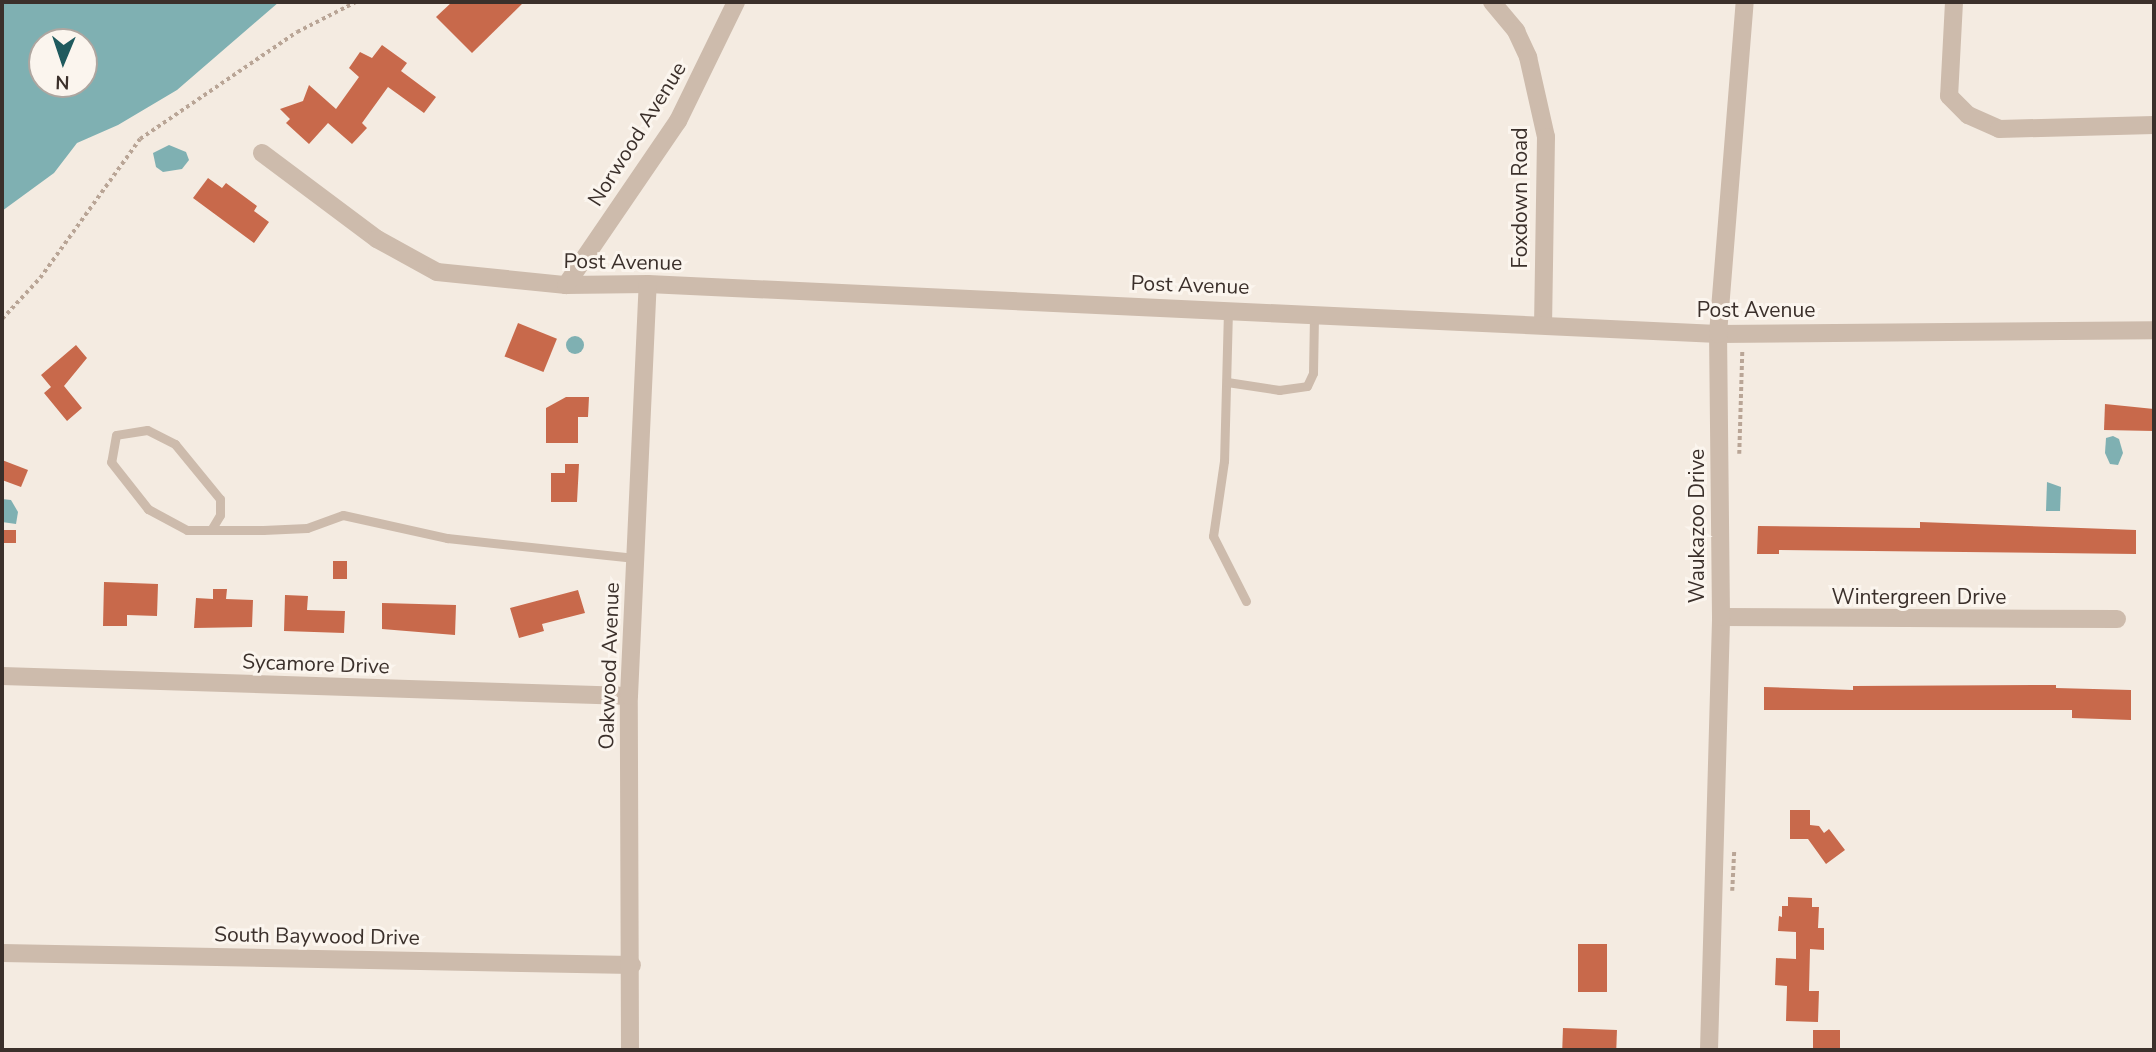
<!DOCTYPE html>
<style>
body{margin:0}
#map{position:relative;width:2156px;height:1052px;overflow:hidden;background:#f4ebe1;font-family:"Nunito Sans",sans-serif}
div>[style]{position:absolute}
.water>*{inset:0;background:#7fb0b2}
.round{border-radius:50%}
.building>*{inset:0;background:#c8694b;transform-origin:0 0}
.path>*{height:3.5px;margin-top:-1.75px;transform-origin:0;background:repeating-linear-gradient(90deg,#b9a596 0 3.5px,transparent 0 7px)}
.service>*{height:9px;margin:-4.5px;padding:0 4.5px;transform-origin:4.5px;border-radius:4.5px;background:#cdbbac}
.minor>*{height:18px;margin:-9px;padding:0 9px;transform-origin:9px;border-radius:9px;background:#cdbbac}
span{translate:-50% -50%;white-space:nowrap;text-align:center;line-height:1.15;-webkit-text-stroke:6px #fbf5ee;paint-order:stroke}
.street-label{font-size:21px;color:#3b302b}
.frame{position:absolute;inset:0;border:4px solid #3b302b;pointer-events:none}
.north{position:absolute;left:28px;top:28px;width:70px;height:70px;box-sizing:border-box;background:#fbf5ee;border:2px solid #aea6a0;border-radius:50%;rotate:182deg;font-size:19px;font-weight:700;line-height:28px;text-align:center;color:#3b302b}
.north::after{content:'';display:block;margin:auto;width:24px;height:32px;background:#1f5a5e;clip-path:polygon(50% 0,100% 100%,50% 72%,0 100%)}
</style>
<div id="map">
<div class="water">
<div style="clip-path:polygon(evenodd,2px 2px,279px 2px,177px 90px,118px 125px,77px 143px,54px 173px,2px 211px,2px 2px,42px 42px,84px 42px,84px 84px,42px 84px,42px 42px)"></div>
<div style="clip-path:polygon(169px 145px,186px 152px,189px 160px,182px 169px,163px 172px,156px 167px,153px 153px)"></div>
<div class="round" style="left:566px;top:336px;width:18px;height:18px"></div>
<div style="clip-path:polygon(2113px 436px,2119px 439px,2123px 453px,2118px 465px,2110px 464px,2105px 453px,2106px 438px)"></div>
<div style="clip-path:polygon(2047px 482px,2061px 487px,2060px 511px,2046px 511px)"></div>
<div style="clip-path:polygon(2px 499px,11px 500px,18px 512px,16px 524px,2px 522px)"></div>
</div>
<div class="building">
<div style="clip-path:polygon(452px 2px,524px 2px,472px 53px,436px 17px)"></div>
<div style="clip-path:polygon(382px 45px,407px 63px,401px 71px,436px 97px,424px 113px,388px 87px,362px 123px,367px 128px,352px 144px,328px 123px,309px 144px,286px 123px,290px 119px,280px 109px,303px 101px,309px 85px,336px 109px,359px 77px,349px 68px,360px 52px,372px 58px)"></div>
<div style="clip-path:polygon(208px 178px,222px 188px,226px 183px,257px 206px,254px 211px,269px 222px,254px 243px,193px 198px)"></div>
<div style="left:518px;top:323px;width:42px;height:36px;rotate:22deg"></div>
<div style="clip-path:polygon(76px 345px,87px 358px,64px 386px,82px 408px,67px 421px,44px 393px,51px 387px,41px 375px)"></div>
<div style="clip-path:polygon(566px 397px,589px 397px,588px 417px,578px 417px,578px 443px,546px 443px,546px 408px)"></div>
<div style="clip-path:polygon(2105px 404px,2154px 409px,2154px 431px,2104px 430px)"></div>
<div style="clip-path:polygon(2px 460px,28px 470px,21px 487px,2px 480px)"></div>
<div style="clip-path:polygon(565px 464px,579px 464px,577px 502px,551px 502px,551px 473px,565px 473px)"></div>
<div style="clip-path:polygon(1920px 522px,2136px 530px,2136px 554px,1779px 550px,1779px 554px,1757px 554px,1758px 526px,1920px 528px)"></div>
<div style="left:2px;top:530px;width:14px;height:13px"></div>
<div style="left:333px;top:561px;width:14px;height:18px"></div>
<div style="clip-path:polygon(104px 582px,158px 584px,157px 616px,127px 615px,127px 626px,103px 626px)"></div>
<div style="clip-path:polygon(213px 589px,227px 589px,226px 599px,253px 600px,252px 627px,194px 628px,196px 598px,213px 599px)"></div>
<div style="clip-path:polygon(578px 590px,585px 613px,542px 624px,544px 631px,519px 638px,510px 608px)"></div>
<div style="clip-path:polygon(285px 595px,308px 596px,307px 610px,345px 611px,344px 633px,284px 631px)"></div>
<div style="clip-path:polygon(382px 603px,456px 605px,455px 635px,382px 629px)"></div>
<div style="clip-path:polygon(2056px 685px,2056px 688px,2131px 690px,2131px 720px,2072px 718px,2072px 710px,1764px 710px,1764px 687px,1853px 690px,1853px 686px)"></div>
<div style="clip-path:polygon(1790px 810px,1810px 810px,1810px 825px,1819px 826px,1824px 833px,1829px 829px,1845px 850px,1826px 864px,1808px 839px,1790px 839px)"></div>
<div style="clip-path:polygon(1788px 897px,1812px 898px,1812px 907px,1819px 907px,1818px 928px,1824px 928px,1824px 950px,1810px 949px,1809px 991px,1819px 991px,1818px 1022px,1786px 1021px,1787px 986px,1775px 985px,1776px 958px,1796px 959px,1796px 932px,1778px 931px,1779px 916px,1782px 917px,1782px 906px,1788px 906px)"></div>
<div style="left:1578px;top:944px;width:29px;height:48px"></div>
<div style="left:1563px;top:1028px;width:54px;height:22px;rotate:2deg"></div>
<div style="left:1813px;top:1030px;width:27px;height:20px"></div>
</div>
<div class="path">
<div style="left:2px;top:319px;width:56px;rotate:-47.2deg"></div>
<div style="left:40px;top:278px;width:171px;rotate:-54.3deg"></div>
<div style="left:140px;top:139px;width:190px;rotate:-34.3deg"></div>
<div style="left:297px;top:32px;width:66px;rotate:-27deg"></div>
<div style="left:1739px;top:454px;width:104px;rotate:-88.3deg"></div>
<div style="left:1732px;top:891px;width:41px;rotate:-87.2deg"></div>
</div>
<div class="service">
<div style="left:1228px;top:310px;width:151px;rotate:91.5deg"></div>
<div style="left:1224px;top:461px;width:76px;rotate:98.3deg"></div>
<div style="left:1213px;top:536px;width:73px;rotate:63.1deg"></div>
<div style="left:1227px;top:382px;width:53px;rotate:8.7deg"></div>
<div style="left:1279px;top:390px;width:28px;rotate:-8deg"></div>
<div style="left:1307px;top:386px;width:14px;rotate:-65deg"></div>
<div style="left:1313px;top:373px;width:59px;rotate:-89deg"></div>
<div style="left:211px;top:530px;width:17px;rotate:-59deg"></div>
<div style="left:220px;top:515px;width:16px;rotate:-90deg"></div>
<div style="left:220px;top:499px;width:71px;rotate:-129.3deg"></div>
<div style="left:175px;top:444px;width:31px;rotate:-153deg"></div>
<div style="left:147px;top:430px;width:31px;rotate:171deg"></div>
<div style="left:116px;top:435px;width:27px;rotate:100deg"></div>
<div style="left:111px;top:462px;width:60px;rotate:51.8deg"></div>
<div style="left:148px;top:509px;width:44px;rotate:28.3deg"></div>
<div style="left:187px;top:530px;width:76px"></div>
<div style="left:263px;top:530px;width:44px;rotate:-2.6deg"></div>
<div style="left:307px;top:528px;width:38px;rotate:-20deg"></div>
<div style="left:343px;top:515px;width:107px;rotate:12.5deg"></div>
<div style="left:447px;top:538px;width:189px;rotate:6.1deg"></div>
</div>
<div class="minor">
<div style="left:1492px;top:2px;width:38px;rotate:50deg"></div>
<div style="left:1516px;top:31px;width:29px;rotate:65deg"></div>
<div style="left:1528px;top:57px;width:82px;rotate:77.3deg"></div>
<div style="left:1546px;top:137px;width:187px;rotate:90.9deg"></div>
<div style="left:1954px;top:2px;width:94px;rotate:93deg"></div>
<div style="left:1949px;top:96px;width:27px;rotate:45deg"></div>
<div style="left:1968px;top:115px;width:34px;rotate:24deg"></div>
<div style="left:1999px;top:129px;width:155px;rotate:-1.5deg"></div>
<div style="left:262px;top:153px;width:144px;rotate:36.8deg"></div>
<div style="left:377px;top:239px;width:68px;rotate:28.8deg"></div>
<div style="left:437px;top:272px;width:130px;rotate:5.8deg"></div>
<div style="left:566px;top:285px;width:82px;rotate:-0.7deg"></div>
<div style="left:648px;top:284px;width:1071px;rotate:2.68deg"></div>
<div style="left:1718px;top:334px;width:436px;rotate:-0.5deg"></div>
<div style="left:566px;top:285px;width:199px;rotate:-55.7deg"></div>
<div style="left:678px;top:121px;width:132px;rotate:-64deg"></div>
<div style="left:1721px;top:617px;width:396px;rotate:0.3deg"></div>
<div style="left:2px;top:676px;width:627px;rotate:1.83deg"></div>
<div style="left:2px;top:953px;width:630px;rotate:1.09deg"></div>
<div style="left:630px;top:1050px;width:354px;rotate:-90.2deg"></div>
<div style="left:629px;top:696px;width:412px;rotate:-87.4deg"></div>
<div style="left:1709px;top:1050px;width:433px;rotate:-88.4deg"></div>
<div style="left:1721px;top:617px;width:283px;rotate:-90.6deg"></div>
<div style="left:1718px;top:334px;width:333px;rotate:-85.4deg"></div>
</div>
<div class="street-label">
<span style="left:637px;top:134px;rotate:-58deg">Norwood Avenue</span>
<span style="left:1520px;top:198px;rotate:-90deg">Foxdown Road</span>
<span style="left:623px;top:262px;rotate:1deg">Post Avenue</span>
<span style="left:1190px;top:285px;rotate:2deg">Post Avenue</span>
<span style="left:1756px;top:310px">Post Avenue</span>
<span style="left:1697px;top:526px;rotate:-90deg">Waukazoo Drive</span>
<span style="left:1919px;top:597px">Wintergreen Drive</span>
<span style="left:316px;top:664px;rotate:2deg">Sycamore Drive</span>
<span style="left:609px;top:666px;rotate:-88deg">Oakwood Avenue</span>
<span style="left:317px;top:936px;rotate:1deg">South Baywood Drive</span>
</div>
<div class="frame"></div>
<div class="north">N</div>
</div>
